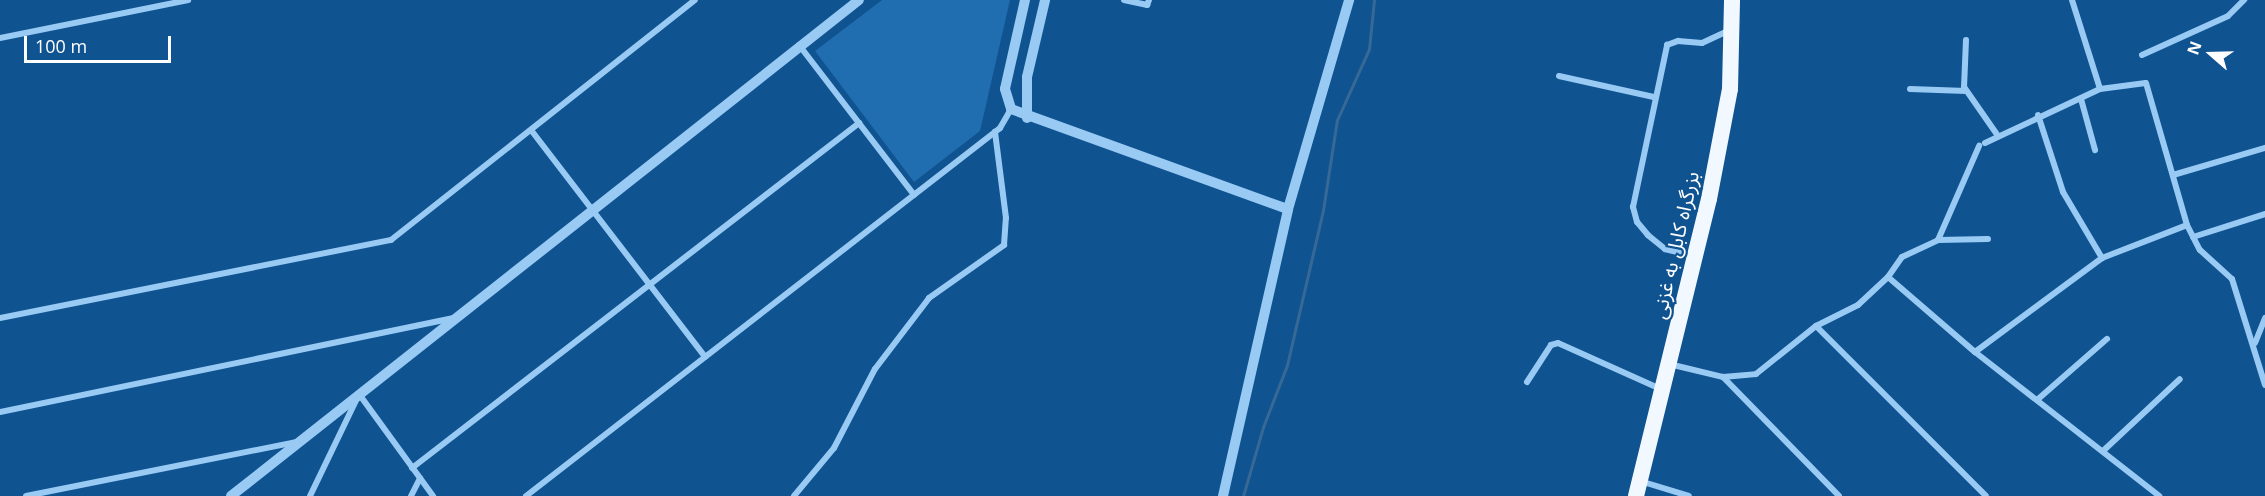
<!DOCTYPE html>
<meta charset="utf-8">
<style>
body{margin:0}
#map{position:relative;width:2265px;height:496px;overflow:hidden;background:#0f5391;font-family:"Open Sans","Noto Sans Arabic",sans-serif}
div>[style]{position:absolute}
.green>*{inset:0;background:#206db0}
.stream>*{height:3px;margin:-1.5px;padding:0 1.5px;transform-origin:1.5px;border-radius:1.5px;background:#376997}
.minor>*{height:6px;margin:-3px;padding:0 3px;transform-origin:3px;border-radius:3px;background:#99caf4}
.tertiary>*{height:10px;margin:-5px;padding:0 5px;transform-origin:5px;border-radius:5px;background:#99caf4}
.trunk>*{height:16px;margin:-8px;padding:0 8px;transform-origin:8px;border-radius:8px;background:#f2f8ff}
span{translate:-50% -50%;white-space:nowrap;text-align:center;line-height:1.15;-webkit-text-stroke:4.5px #0f5391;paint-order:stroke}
.street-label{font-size:20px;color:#fff}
.north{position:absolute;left:2181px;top:24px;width:60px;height:60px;-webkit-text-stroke:4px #0f5391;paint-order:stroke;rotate:290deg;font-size:16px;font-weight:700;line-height:24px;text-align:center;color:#fff}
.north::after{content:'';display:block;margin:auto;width:21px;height:27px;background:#fff;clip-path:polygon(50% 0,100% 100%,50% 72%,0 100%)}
.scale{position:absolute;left:24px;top:36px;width:147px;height:27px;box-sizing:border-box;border:3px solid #fff;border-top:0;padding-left:8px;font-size:18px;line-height:21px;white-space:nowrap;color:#fff;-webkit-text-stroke:4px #0f5391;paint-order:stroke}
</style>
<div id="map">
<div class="green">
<div style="clip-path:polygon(882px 0,1010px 0,980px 131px,914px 182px,815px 51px)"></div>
</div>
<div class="stream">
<div style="left:1243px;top:496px;width:72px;rotate:-73.8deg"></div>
<div style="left:1263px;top:427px;width:66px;rotate:-68.8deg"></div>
<div style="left:1287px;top:365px;width:159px;rotate:-76.9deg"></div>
<div style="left:1323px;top:210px;width:91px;rotate:-81.2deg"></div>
<div style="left:1337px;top:120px;width:78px;rotate:-65.7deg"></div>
<div style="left:1369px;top:49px;width:49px;rotate:-84.2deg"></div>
</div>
<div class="minor">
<div style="left:1124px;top:0;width:24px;rotate:12deg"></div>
<div style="left:1147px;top:5px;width:5px;rotate:-68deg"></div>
<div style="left:2072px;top:0;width:93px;rotate:72.5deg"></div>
<div style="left:0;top:38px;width:192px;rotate:-11.4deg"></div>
<div style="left:1966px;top:40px;width:47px;rotate:92.4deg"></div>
<div style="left:1964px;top:87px;width:60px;rotate:55.2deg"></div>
<div style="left:799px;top:45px;width:189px;rotate:52.5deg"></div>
<div style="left:2142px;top:55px;width:94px;rotate:-24.4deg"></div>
<div style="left:2228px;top:16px;width:23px;rotate:-45deg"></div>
<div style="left:1559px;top:76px;width:97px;rotate:12.5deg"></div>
<div style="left:1910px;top:89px;width:56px;rotate:2deg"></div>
<div style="left:2081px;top:99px;width:53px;rotate:74.6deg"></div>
<div style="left:2038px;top:115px;width:81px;rotate:72deg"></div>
<div style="left:2063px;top:192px;width:77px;rotate:59.4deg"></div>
<div style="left:531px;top:130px;width:286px;rotate:52.5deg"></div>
<div style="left:1985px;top:143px;width:127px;rotate:-25.2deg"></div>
<div style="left:2100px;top:89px;width:46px;rotate:-7.4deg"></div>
<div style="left:2146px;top:83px;width:148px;rotate:73.9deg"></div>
<div style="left:2187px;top:225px;width:28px;rotate:63deg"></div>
<div style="left:2200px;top:250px;width:43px;rotate:42.2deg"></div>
<div style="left:2232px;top:279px;width:111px;rotate:72.7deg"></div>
<div style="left:2173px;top:175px;width:96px;rotate:-16.4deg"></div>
<div style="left:2193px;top:237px;width:76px;rotate:-17.7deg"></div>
<div style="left:1938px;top:240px;width:103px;rotate:-66.4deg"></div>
<div style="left:1693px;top:256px;width:29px;rotate:-166deg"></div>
<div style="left:1665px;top:249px;width:22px;rotate:-141deg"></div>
<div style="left:1648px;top:235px;width:17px;rotate:-130deg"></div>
<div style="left:1637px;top:222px;width:16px;rotate:-105deg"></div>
<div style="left:1633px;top:207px;width:166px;rotate:-78.1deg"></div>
<div style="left:1667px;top:45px;width:12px;rotate:-20deg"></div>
<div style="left:1678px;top:41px;width:24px;rotate:5deg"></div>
<div style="left:1702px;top:43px;width:29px;rotate:-25deg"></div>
<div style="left:1888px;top:277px;width:115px;rotate:40.8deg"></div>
<div style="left:1975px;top:352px;width:234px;rotate:38deg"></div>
<div style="left:0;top:318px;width:399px;rotate:-11.3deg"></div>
<div style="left:391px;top:240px;width:387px;rotate:-38.3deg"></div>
<div style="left:1816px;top:326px;width:240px;rotate:45deg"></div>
<div style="left:2255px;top:343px;width:27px;rotate:-68deg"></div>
<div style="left:1975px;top:352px;width:158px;rotate:-36.5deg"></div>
<div style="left:2102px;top:258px;width:91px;rotate:-21.2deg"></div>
<div style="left:1669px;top:364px;width:56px;rotate:13.5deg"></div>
<div style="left:1723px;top:377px;width:33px;rotate:-5deg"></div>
<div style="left:1756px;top:374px;width:77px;rotate:-38.7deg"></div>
<div style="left:1816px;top:326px;width:47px;rotate:-26.6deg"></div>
<div style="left:1858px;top:305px;width:41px;rotate:-43deg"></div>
<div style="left:1888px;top:277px;width:24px;rotate:-55deg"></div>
<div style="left:1902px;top:257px;width:40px;rotate:-25deg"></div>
<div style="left:1938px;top:240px;width:50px;rotate:-1.1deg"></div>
<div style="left:1723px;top:377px;width:166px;rotate:45.7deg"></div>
<div style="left:1527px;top:382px;width:44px;rotate:-57deg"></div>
<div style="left:1551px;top:345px;width:7px;rotate:-16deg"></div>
<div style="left:1558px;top:343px;width:113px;rotate:24.1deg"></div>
<div style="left:2037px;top:400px;width:93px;rotate:-41.1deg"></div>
<div style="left:0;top:412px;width:462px;rotate:-11.7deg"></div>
<div style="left:2103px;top:451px;width:105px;rotate:-43.1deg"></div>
<div style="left:412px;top:468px;width:565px;rotate:-37.66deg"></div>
<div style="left:1640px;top:481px;width:51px;rotate:17deg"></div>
<div style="left:26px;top:496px;width:275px;rotate:-11.3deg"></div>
<div style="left:310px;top:496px;width:113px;rotate:-64.3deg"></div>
<div style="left:359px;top:394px;width:126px;rotate:54deg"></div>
<div style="left:411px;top:496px;width:20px;rotate:-63deg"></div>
<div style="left:526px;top:496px;width:600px;rotate:-37.82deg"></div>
<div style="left:1000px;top:128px;width:22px;rotate:-60deg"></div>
<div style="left:794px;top:496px;width:62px;rotate:-50.2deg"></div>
<div style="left:834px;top:448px;width:89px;rotate:-62.6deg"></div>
<div style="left:875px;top:369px;width:89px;rotate:-52.7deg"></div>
<div style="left:929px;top:298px;width:92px;rotate:-35.2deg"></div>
<div style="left:1004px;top:245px;width:27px;rotate:-86deg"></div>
<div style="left:1006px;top:218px;width:87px;rotate:-97.3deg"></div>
</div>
<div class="tertiary">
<div style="left:1025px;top:0;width:91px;rotate:102.7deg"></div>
<div style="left:1005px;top:89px;width:21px;rotate:73deg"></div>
<div style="left:1011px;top:109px;width:294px;rotate:19.9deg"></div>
<div style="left:1027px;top:118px;width:41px;rotate:-90deg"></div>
<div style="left:1027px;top:77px;width:79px;rotate:-76.8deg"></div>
<div style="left:231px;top:496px;width:800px;rotate:-38.3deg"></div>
<div style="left:1223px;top:496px;width:294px;rotate:-77.2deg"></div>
<div style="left:1288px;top:209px;width:218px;rotate:-73.7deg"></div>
</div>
<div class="trunk">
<div style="left:1636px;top:496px;width:306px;rotate:-76.2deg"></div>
<div style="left:1709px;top:199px;width:112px;rotate:-79.2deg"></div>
<div style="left:1730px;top:89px;width:89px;rotate:-88.7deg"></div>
</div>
<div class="street-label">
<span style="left:1675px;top:245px;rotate:-77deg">بزرگراه کابل به غزنی</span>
</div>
<div class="north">N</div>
<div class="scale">100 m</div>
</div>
